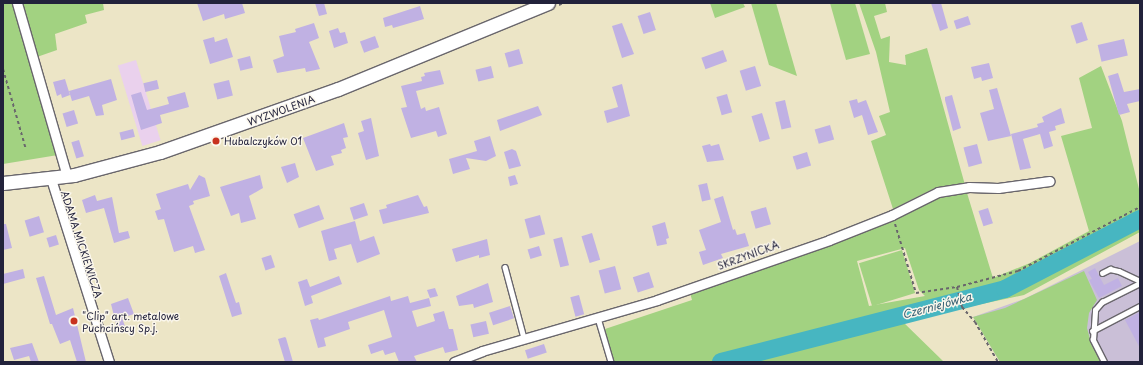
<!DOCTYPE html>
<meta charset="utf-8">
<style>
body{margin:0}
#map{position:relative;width:1143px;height:365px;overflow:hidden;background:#ece5c6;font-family:"Playpen Sans",sans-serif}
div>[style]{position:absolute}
.built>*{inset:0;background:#ead1ed;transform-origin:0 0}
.industrial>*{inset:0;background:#cabfd7}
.green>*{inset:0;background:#a2d281;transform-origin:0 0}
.river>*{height:18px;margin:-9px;padding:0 9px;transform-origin:9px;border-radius:9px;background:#47b6c1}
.building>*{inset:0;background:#c0b1e3;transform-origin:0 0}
.path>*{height:2px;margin-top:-1px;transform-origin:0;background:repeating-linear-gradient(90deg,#69666c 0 3px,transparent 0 6px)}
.roads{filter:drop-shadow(1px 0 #69666c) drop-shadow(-1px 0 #69666c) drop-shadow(0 1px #69666c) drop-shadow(0 -1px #69666c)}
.lane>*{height:4.5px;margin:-2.25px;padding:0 2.25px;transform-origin:2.25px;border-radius:2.25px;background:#fff}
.street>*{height:9px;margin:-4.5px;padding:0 4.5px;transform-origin:4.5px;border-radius:4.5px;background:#fff}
.secondary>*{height:13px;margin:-6.5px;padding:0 6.5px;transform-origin:6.5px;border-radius:6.5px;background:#fff}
.dots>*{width:11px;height:11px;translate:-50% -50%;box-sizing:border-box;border:2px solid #fbf7ec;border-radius:50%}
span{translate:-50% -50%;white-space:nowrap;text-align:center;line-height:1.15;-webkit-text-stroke:3px #fbf7ec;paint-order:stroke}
.street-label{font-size:10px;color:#22223b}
.poi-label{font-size:10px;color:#22223b}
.left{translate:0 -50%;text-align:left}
.water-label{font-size:11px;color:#315d71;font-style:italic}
.frame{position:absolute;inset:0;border:4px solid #22223b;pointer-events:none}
</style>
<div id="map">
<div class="built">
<div style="left:136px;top:60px;width:84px;height:19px;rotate:73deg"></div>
</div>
<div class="industrial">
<div style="clip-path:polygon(1140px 241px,1140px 362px,1000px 362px,973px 317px,1024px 299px)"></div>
</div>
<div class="green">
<div style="clip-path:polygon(3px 3px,13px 3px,58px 155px,3px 164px)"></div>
<div style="clip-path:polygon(20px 3px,103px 3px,104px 10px,85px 15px,87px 23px,55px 34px,57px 50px,34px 58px)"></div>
<div style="clip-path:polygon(710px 3px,743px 3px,745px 7px,715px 18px)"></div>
<div style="clip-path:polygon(751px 3px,776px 3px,797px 76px,769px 65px)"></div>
<div style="clip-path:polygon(830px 3px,855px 3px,870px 54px,846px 60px)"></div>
<div style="clip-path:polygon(859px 3px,885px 3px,887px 12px,874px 16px,881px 39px,890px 36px,889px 62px,906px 65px,905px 55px,927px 48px,965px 185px,937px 187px,893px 209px,871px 141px,886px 135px,879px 116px,890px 112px,876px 52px)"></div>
<div style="clip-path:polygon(evenodd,1101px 66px,1122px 121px,1140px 193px,1140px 232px,1024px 295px,902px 321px,944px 362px,614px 362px,605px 329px,692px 300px,690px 293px,929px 200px,967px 193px,993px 278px,1030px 263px,1089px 231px,1061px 136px,1092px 128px,1079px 78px,1101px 66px,905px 248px,919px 290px,925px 296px,869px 306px,857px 261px,905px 248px)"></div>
<div style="left:902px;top:250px;width:45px;height:45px;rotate:73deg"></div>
<div style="clip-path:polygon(1084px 271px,1097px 300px,1089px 313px,1087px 328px,1092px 346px,1101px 362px,1000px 362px,973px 317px,1005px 308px)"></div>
</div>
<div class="river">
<div style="left:721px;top:362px;width:293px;rotate:-14.4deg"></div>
<div style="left:1005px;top:289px;width:152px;rotate:-27.4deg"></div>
</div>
<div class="building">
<div style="clip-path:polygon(197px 3px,242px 3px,245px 13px,225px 19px,224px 14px,203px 21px)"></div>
<div style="clip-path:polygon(315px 3px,324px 3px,327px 14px,319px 16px)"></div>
<div style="clip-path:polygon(931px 3px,941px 3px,948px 28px,940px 31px)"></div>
<div style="clip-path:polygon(420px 6px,424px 19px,393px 28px,392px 25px,385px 27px,383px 18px)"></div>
<div style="left:650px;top:12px;width:19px;height:13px;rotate:72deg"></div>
<div style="left:968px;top:16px;width:9px;height:15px;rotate:72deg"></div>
<div style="left:1082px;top:22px;width:19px;height:12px;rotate:72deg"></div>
<div style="clip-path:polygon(314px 23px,319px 38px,309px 42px,320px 69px,306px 72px,305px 68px,277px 73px,273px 60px,284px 56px,279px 36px,296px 32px,295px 29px)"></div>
<div style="clip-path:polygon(622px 23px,634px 54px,622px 58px,612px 26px)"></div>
<div style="clip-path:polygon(338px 28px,340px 33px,345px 32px,348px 43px,334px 48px,329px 31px)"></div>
<div style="left:375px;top:36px;width:12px;height:16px;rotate:70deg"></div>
<div style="clip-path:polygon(214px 37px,215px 42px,227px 38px,233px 57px,210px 64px,203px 40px)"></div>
<div style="left:1124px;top:39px;width:17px;height:27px;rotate:77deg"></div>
<div style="left:519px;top:49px;width:15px;height:15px;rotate:74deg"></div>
<div style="left:723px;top:50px;width:12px;height:23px;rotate:70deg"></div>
<div style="left:250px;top:56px;width:12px;height:13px;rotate:76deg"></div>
<div style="clip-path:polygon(989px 63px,993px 78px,982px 81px,981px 77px,974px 79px,971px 67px)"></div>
<div style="left:491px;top:66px;width:12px;height:16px;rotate:76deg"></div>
<div style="left:755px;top:66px;width:21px;height:16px;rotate:73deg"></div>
<div style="clip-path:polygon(440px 70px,444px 84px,416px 91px,421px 109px,425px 107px,426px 111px,439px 107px,447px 134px,438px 137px,436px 131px,411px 138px,401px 108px,407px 107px,401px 86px,422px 81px,421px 77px,425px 76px,424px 73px)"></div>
<div style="clip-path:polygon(1118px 73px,1124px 92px,1140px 89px,1140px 101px,1127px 104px,1130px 112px,1119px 115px,1108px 76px)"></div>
<div style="clip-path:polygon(65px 79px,70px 95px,62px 98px,61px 94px,57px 96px,53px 82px)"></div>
<div style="clip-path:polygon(111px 79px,117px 100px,102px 105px,104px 115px,96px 116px,89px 96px,72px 101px,69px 91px)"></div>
<div style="left:157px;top:80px;width:9px;height:14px;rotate:77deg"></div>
<div style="left:229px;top:80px;width:16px;height:16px;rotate:76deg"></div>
<div style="clip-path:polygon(622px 84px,630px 116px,607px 123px,604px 111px,618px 107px,612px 87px)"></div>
<div style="clip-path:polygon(997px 88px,1011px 136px,988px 141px,980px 113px,994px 109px,989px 90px)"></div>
<div style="clip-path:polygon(141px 92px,147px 110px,169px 104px,167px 97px,185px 92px,189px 107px,160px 115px,162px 123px,141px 130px,131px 95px)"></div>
<div style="left:727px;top:94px;width:19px;height:11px;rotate:74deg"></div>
<div style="clip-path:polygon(952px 95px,961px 128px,953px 131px,945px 100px,945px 97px)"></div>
<div style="clip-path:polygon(857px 99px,858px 103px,866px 100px,878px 132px,868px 135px,862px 115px,854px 118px,849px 101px)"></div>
<div style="left:785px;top:100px;width:28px;height:10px;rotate:77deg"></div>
<div style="clip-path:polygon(538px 106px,542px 115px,500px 131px,497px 120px)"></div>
<div style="clip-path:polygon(1061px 108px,1065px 123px,1055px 126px,1056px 130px,1049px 132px,1053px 146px,1044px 149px,1040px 134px,1023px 139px,1031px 168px,1020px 170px,1011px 134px,1038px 127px,1037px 124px,1044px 122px,1042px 117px)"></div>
<div style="left:74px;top:110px;width:14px;height:12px;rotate:73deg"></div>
<div style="left:762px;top:113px;width:27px;height:11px;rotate:73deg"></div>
<div style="clip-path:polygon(371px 118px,379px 156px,366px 160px,358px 133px,364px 131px,361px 121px)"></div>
<div style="clip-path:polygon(344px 123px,348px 137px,343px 138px,346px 148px,341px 150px,342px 153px,331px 156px,334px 165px,316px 171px,303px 138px)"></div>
<div style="left:830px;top:125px;width:15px;height:16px;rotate:74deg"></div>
<div style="left:133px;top:129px;width:8px;height:14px;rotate:76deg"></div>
<div style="clip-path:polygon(490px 136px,496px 156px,486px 161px,466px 158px,470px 169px,453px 174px,449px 159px,477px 151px,474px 141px)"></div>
<div style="left:79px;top:140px;width:17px;height:8px;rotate:73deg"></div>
<div style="clip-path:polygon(710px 144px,711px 146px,719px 144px,724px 160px,707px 162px,702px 146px)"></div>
<div style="left:977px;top:144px;width:20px;height:14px;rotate:75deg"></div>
<div style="clip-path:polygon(512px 149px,516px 151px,521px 166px,509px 169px,504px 152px)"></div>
<div style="left:807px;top:152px;width:14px;height:15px;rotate:73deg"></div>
<div style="clip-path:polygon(295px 163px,299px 177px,287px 183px,281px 167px)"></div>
<div style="clip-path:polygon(199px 175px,205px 178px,210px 196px,193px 201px,194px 204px,189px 206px,205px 250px,195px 253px,193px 246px,174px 252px,164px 219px,158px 220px,155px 211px,161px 209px,156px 194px,188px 184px,190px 190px)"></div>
<div style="clip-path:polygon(260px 175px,263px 188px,249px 196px,256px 219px,241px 223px,239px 213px,231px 216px,220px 187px)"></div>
<div style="clip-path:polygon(515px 175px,518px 184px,510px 186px,508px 177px)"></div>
<div style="left:707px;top:183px;width:17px;height:9px;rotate:77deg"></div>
<div style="clip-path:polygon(95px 195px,97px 201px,112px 197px,119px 233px,128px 231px,130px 238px,114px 243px,104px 208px,86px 213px,82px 200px)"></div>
<div style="clip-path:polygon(418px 195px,424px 207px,427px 206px,429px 213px,383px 224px,379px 210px,387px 208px,386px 205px)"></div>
<div style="clip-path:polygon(723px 196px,733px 230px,735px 229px,737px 235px,745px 233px,749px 246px,721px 254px,723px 258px,703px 265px,699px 252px,706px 250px,699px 230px,721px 222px,714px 199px)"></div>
<div style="left:364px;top:203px;width:13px;height:15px;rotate:72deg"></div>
<div style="left:319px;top:205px;width:15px;height:27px;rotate:70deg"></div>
<div style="left:766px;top:207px;width:18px;height:16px;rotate:74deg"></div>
<div style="left:988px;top:208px;width:16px;height:10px;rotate:72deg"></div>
<div style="left:540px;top:215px;width:20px;height:16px;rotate:75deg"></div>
<div style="left:39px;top:216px;width:17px;height:15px;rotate:73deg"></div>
<div style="clip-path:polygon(355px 221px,360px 241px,374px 236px,380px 254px,357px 263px,351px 244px,334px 249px,337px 259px,329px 261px,321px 231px)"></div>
<div style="clip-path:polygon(665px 222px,669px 238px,666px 239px,667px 244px,657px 246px,652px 226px)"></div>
<div style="clip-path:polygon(3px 224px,6px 224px,12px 248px,3px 250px)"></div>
<div style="left:592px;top:233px;width:28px;height:11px;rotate:73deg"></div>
<div style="left:56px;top:235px;width:10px;height:10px;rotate:73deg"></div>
<div style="left:562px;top:237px;width:29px;height:9px;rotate:76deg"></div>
<div style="clip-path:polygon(487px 239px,490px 255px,479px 258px,479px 255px,456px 262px,452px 249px)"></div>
<div style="left:539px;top:246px;width:10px;height:12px;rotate:73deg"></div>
<div style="left:271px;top:255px;width:13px;height:10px;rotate:72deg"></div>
<div style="left:615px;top:266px;width:24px;height:17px;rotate:75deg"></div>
<div style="clip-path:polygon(1095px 268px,1104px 285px,1118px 278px,1122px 286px,1099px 298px,1089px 280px,1092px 279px,1088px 272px)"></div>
<div style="clip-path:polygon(23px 269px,25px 278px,3px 284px,3px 274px)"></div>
<div style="left:649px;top:272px;width:16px;height:17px;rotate:72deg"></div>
<div style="clip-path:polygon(226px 273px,236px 303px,239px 302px,242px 314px,232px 317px,219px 276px)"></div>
<div style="clip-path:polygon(44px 276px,56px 315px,73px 308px,86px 362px,77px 362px,70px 340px,60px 344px,52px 324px,50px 324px,36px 278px)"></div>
<div style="clip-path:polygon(339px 276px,342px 284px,311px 296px,313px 303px,305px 306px,298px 282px,307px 279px,310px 287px)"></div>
<div style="clip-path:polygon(488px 283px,493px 302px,474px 308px,473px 304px,459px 306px,456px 296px)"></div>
<div style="clip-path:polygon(435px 288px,438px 296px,430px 298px,427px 290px)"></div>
<div style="left:579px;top:295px;width:20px;height:9px;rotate:75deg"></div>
<div style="clip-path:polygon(390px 296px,391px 301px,408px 296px,410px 303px,429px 298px,431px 306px,412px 311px,417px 327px,435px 321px,433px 314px,444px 311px,449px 329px,453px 329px,458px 350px,445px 353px,443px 347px,414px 356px,417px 362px,399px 362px,395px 352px,385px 355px,383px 350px,371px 354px,368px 345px,392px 337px,384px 310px,348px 322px,350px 329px,324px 338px,326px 346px,318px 348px,310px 320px,318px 318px,319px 320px)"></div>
<div style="clip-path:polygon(128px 298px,134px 314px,122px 318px,126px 329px,118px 332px,111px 304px)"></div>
<div style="left:510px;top:306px;width:13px;height:22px;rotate:72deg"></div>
<div style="clip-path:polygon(1140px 312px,1140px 348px,1125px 320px)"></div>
<div style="left:486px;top:321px;width:13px;height:16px;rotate:77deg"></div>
<div style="clip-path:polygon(285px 337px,286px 338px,293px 362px,285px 362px,278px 339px)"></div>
<div style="clip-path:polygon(32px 343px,39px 362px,31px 362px,29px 356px,14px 360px,10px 348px)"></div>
<div style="left:544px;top:344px;width:9px;height:20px;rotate:72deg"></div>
</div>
<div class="path">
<div style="left:559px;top:5px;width:4px;rotate:-27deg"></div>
<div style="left:3px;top:69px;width:84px;rotate:74.1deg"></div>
<div style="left:895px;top:224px;width:72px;rotate:73.1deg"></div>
<div style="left:916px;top:293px;width:41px;rotate:-8.3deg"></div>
<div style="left:957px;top:287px;width:21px;rotate:76deg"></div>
<div style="left:962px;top:307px;width:20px;rotate:49deg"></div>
<div style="left:975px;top:322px;width:46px;rotate:60.1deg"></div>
<div style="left:957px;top:287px;width:63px;rotate:-14.7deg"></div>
<div style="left:1018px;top:271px;width:138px;rotate:-27.7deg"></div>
</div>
<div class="roads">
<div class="lane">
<div style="left:505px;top:267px;width:73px;rotate:75deg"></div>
<div style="left:1102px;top:273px;width:9px;rotate:-27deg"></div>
<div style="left:1110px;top:269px;width:9px;rotate:13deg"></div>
<div style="left:1119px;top:271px;width:23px;rotate:25deg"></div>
<div style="left:598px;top:318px;width:46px;rotate:73.5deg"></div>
<div style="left:1092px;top:331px;width:54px;rotate:-27.5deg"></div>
<div style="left:1104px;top:362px;width:25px;rotate:-117deg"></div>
<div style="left:1093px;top:340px;width:30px;rotate:-86deg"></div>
<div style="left:1095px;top:310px;width:11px;rotate:-49deg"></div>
<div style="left:1102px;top:302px;width:42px;rotate:-26.6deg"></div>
</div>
<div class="street">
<div style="left:17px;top:3px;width:180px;rotate:73.9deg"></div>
<div style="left:51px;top:179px;width:192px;rotate:72.4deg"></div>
<div style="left:454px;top:362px;width:30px;rotate:-21deg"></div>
<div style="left:482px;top:351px;width:182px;rotate:-16.2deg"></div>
<div style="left:657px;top:300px;width:182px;rotate:-19.2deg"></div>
<div style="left:829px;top:240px;width:68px;rotate:-21.6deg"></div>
<div style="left:892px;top:215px;width:51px;rotate:-26.6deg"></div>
<div style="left:938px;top:192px;width:31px;rotate:-9deg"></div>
<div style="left:969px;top:187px;width:29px;rotate:2deg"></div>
<div style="left:998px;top:188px;width:52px;rotate:-7.7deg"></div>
</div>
<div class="secondary">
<div style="left:3px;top:183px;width:71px;rotate:-6.4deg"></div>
<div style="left:74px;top:175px;width:89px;rotate:-15deg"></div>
<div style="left:160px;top:152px;width:189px;rotate:-19.5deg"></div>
<div style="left:338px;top:89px;width:227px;rotate:-22.3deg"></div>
</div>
</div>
<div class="dots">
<div style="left:216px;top:141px;background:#c8321e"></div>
<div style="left:74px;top:321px;background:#c8321e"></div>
</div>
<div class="street-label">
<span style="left:281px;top:110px;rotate:-20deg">WYZWOLENIA</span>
<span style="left:82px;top:244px;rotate:72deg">ADAMA MICKIEWICZA</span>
<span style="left:748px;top:255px;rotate:-20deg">SKRZYNICKA</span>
</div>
<div class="poi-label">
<span class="left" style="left:224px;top:141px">Hubalczyków 01</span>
<span class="left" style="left:82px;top:321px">"Clip" art. metalowe<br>Puchcińscy Sp.j.</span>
</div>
<div class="water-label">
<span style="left:937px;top:306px;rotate:-15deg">Czerniejówka</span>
</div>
<div class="frame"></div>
</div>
